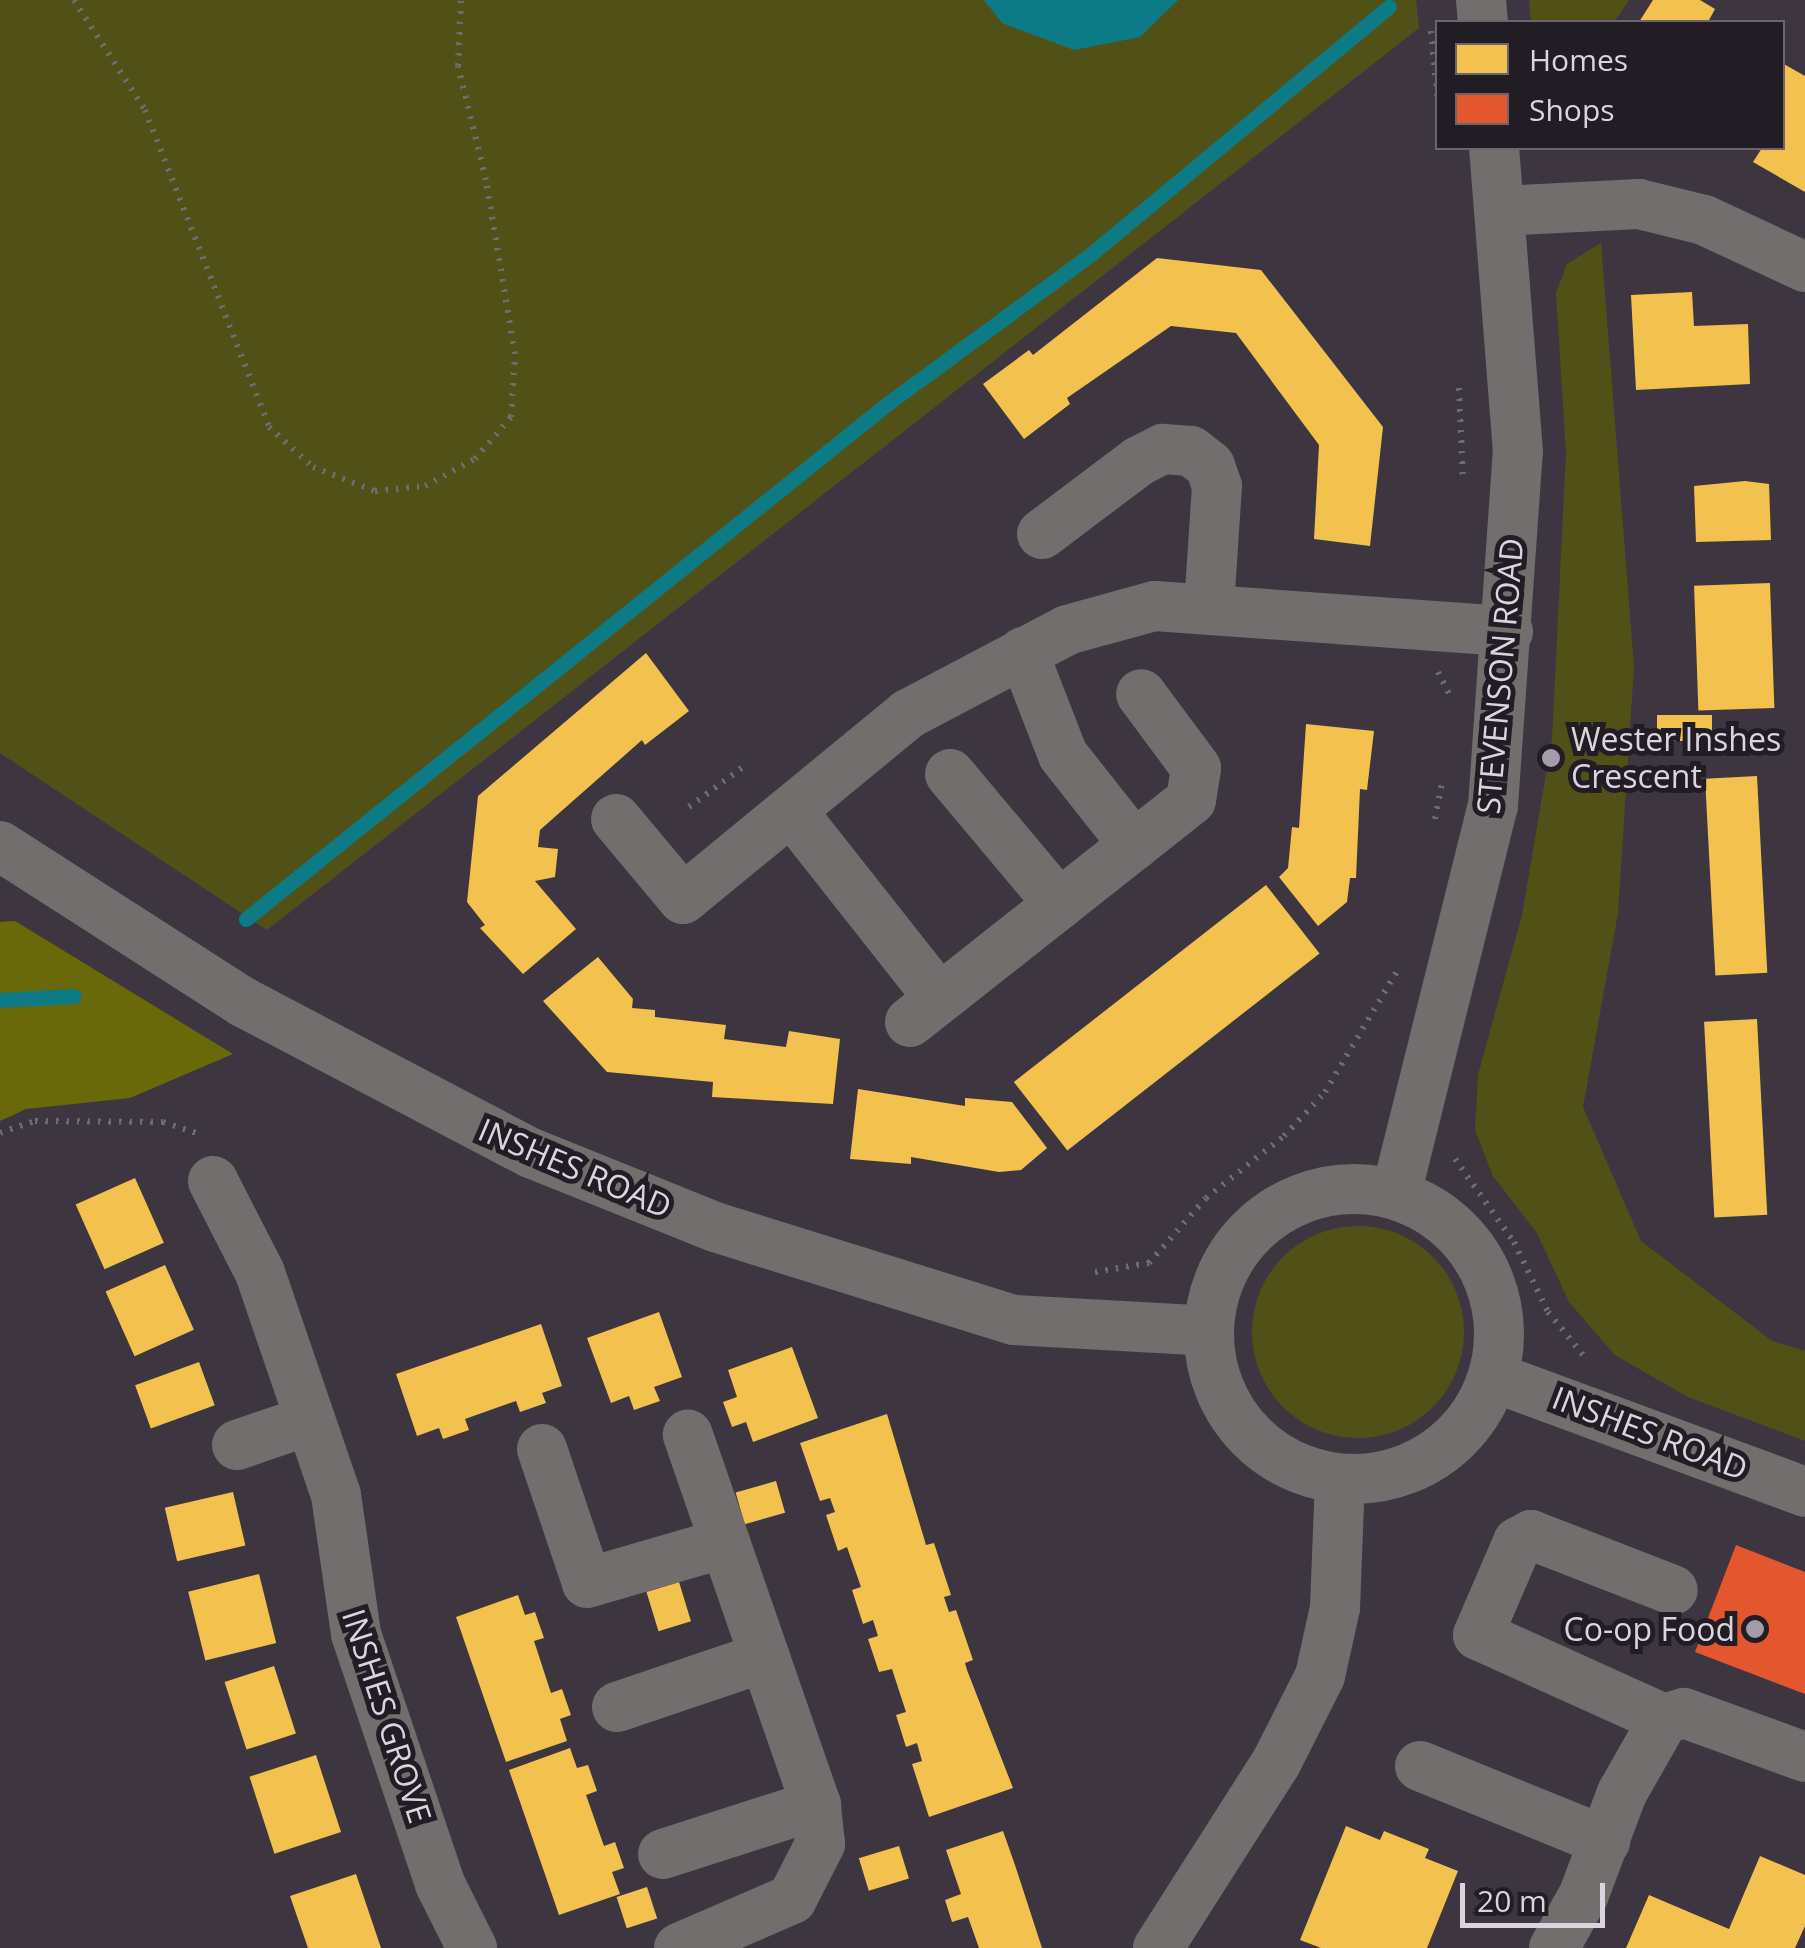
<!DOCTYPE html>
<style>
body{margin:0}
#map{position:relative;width:1805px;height:1948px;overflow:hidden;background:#3d3641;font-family:"Open Sans",sans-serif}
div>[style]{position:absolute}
.green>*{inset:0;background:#515117}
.round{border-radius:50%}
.forest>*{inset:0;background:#696909}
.water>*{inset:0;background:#0c7b85}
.homes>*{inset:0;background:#f2c14e;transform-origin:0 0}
.shops>*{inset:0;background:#e4572e}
.stream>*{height:15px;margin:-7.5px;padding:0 7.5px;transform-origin:7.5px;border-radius:7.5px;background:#0c7b85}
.path>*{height:6px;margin-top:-3px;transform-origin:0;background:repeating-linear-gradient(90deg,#706c6e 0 2.5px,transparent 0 10.5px)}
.minor>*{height:50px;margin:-25px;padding:0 25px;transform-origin:25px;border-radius:25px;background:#716e6d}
.minor>.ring{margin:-25px;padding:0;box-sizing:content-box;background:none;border:50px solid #716e6d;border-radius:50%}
.dots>*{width:28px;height:28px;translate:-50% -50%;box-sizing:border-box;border:5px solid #221c25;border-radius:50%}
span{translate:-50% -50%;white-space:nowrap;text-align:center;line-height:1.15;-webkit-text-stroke:10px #221c25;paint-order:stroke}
.street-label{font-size:32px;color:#dbd3df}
.poi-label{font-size:32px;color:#dbd3df}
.left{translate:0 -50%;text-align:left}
.right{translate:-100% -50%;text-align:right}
.legend{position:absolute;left:1435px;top:20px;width:350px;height:130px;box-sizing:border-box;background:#221c25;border:2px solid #6c656f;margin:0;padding:12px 18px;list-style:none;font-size:30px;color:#dbd3df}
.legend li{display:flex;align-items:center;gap:20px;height:50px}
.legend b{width:50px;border:2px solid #6c656f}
.scale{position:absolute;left:1460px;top:1883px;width:145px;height:45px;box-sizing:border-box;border:5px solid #dbd3df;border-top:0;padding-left:12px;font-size:30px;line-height:35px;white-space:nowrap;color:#dbd3df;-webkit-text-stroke:8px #221c25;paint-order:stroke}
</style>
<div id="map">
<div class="green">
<div style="clip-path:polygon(0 0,1416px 0,1419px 28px,267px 930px,0 753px)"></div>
<div style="clip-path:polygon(1529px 0,1629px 0,1614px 22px,1531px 22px)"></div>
<div style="clip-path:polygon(1601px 243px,1634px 667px,1618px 913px,1583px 1107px,1641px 1241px,1772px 1341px,1805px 1351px,1805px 1441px,1688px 1397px,1615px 1355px,1569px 1302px,1537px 1233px,1493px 1176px,1475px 1130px,1478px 1075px,1522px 915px,1552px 739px,1566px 453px,1556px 293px,1567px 264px)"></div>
<div class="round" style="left:1252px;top:1226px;width:212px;height:212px"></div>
</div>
<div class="forest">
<div style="clip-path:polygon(15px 921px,233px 1054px,130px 1098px,26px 1109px,0 1121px,0 922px)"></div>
</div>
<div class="water">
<div style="clip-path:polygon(984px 0,1178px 0,1140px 37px,1074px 50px,1002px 23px)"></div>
</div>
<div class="homes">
<div style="clip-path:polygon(1653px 0,1700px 0,1715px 9px,1708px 22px,1639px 22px)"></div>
<div style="clip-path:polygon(1782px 63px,1805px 76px,1805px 192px,1753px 162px,1762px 148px,1782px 148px)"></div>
<div style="clip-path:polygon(1157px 258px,1261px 270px,1383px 427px,1370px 546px,1314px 539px,1319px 445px,1236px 333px,1171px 326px,1067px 398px,1070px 404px,1024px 439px,983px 384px,1029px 350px,1033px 355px)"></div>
<div style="clip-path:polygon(1692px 292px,1694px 326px,1748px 324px,1750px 384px,1636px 390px,1631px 295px)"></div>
<div style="clip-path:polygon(1745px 481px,1769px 484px,1771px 540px,1696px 542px,1694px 486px)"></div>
<div style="left:1770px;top:583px;width:125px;height:76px;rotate:88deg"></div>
<div style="clip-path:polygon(646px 653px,689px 711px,645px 745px,642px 740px,540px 830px,538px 847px,558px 849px,555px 877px,535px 881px,576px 929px,523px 974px,480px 928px,485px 925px,467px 902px,478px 796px)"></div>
<div style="left:1712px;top:715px;width:26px;height:55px;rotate:90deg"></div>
<div style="clip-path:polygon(1306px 724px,1374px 731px,1367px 790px,1360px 789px,1356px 878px,1350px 878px,1347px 902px,1318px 926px,1279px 877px,1288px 868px,1292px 827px,1299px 828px)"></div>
<div style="left:1757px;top:776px;width:197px;height:52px;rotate:87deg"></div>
<div style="left:1266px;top:885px;width:87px;height:320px;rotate:52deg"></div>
<div style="clip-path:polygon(598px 957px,633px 999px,632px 1008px,655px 1010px,655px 1017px,726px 1025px,724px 1039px,786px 1047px,789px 1031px,840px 1039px,833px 1104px,712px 1097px,713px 1082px,607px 1072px,543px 1001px)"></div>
<div style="left:1757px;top:1019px;width:196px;height:53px;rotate:87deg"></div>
<div style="clip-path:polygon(858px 1089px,965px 1106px,965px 1098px,1012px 1102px,1047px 1148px,1021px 1170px,999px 1172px,911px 1157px,911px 1164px,850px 1159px)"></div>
<div style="left:135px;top:1178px;width:71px;height:65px;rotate:66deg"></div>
<div style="left:165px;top:1265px;width:71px;height:65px;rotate:66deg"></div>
<div style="clip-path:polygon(659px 1312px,682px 1377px,654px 1387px,660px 1401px,634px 1410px,629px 1396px,611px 1403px,587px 1338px)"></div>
<div style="clip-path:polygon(541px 1324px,562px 1386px,542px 1393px,546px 1403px,520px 1412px,516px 1401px,465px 1419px,469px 1430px,443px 1439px,439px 1428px,417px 1436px,396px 1374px)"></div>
<div style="clip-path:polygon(792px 1347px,818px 1418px,753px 1442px,746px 1422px,732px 1427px,723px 1402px,737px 1397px,728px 1370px)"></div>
<div style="left:199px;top:1362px;width:46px;height:68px;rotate:70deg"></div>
<div style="clip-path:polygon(887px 1414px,926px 1545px,934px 1543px,951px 1595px,944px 1597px,949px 1612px,956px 1610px,973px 1660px,965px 1663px,967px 1670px,1013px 1788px,929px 1817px,912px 1764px,922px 1761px,917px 1743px,906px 1747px,896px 1715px,906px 1712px,892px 1669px,879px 1672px,868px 1639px,878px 1636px,873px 1620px,863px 1624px,852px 1590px,861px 1587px,847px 1547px,838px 1551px,826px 1515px,835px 1512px,830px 1498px,820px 1501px,800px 1443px)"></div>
<div style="left:776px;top:1481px;width:33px;height:42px;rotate:74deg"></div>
<div style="left:233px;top:1492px;width:55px;height:70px;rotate:77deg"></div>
<div style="left:259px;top:1574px;width:71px;height:73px;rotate:76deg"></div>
<div style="left:679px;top:1582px;width:41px;height:34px;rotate:73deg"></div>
<div style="clip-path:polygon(518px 1595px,525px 1615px,535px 1612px,544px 1638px,534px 1641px,551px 1693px,562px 1689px,571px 1715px,560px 1719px,567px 1741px,506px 1762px,456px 1617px)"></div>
<div style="left:274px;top:1666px;width:71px;height:52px;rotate:72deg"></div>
<div style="clip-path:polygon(570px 1748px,577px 1768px,588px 1765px,597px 1791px,586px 1795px,604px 1846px,615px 1842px,624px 1868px,612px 1872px,620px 1894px,559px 1915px,509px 1770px)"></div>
<div style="left:316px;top:1755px;width:81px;height:70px;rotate:72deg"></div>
<div style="clip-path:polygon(1346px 1826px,1380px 1840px,1384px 1831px,1429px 1849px,1425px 1858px,1458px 1871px,1427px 1948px,1321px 1948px,1300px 1940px)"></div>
<div style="clip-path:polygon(1003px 1831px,1015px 1865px,1042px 1948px,979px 1948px,968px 1917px,952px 1922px,945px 1900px,961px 1894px,946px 1850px)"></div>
<div style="left:899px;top:1846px;width:34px;height:42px;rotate:73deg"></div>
<div style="clip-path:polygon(1760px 1856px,1805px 1875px,1805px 1926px,1795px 1948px,1626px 1948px,1649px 1895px,1729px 1929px)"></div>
<div style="clip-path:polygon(356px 1874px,381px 1948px,308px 1948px,290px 1896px)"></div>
<div style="left:647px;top:1887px;width:33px;height:32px;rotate:72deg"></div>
</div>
<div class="shops">
<div style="clip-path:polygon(1736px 1545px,1805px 1572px,1805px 1694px,1695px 1652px)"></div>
</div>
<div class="stream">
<div style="left:246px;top:919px;width:822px;rotate:-38.78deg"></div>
<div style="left:887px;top:404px;width:253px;rotate:-36.3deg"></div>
<div style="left:1091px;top:254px;width:387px;rotate:-39.7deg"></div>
<div style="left:0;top:1000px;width:74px;rotate:-3.1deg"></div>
</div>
<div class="path">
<div style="left:74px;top:0;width:131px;rotate:57.2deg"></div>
<div style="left:145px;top:110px;width:340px;rotate:68.6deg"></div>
<div style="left:269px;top:427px;width:59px;rotate:42.3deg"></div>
<div style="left:313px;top:467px;width:66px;rotate:21.2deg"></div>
<div style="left:375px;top:491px;width:50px;rotate:-5.7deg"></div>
<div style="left:425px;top:486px;width:57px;rotate:-28.4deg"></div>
<div style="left:475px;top:459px;width:55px;rotate:-49.4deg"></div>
<div style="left:511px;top:417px;width:63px;rotate:-86.4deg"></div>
<div style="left:515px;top:354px;width:176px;rotate:-99.5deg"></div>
<div style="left:486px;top:180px;width:117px;rotate:-103.8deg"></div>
<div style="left:458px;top:66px;width:66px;rotate:-87.4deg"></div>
<div style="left:1431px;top:31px;width:71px;rotate:84.4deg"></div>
<div style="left:1459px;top:388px;width:92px;rotate:87.5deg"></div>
<div style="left:1438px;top:672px;width:27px;rotate:63deg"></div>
<div style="left:689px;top:807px;width:67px;rotate:-36.5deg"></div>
<div style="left:1435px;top:819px;width:38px;rotate:-79deg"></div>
<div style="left:0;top:1133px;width:37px;rotate:-19deg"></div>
<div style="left:35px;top:1121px;width:128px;rotate:0.4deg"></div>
<div style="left:163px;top:1122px;width:39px;rotate:18deg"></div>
<div style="left:1455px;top:1159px;width:102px;rotate:54.6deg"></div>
<div style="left:1514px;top:1242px;width:78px;rotate:64.1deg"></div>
<div style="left:1548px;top:1312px;width:57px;rotate:50.7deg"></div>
<div style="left:1095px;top:1272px;width:55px;rotate:-9.5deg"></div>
<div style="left:1149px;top:1263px;width:86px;rotate:-48.8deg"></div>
<div style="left:1206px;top:1198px;width:100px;rotate:-38.5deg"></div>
<div style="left:1284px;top:1136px;width:60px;rotate:-47deg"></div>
<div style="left:1325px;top:1092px;width:141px;rotate:-59.2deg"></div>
</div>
<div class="minor">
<div style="left:1481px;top:0;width:22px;rotate:85deg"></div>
<div style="left:1500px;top:211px;width:139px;rotate:-2.9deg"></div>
<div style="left:1639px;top:204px;width:67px;rotate:13.8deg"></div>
<div style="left:1704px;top:220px;width:111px;rotate:25deg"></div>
<div style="left:1042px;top:534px;width:121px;rotate:-37deg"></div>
<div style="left:1139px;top:461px;width:27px;rotate:-27deg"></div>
<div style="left:1163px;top:449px;width:28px;rotate:4deg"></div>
<div style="left:1191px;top:451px;width:24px;rotate:38deg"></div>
<div style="left:1210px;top:466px;width:21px;rotate:71deg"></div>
<div style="left:1217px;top:486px;width:121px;rotate:93.8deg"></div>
<div style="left:1023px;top:652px;width:110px;rotate:68.8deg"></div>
<div style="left:1063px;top:755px;width:115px;rotate:51.7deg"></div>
<div style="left:950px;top:774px;width:170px;rotate:50deg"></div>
<div style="left:793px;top:813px;width:236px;rotate:51.7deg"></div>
<div style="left:616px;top:819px;width:104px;rotate:50.1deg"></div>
<div style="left:683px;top:899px;width:291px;rotate:-39.4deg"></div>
<div style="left:908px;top:714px;width:180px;rotate:-27.8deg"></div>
<div style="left:1067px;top:630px;width:91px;rotate:-15.3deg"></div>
<div style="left:1155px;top:606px;width:354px;rotate:4.1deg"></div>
<div style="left:0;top:846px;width:289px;rotate:32.7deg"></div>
<div style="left:243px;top:1002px;width:325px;rotate:27.7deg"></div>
<div style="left:531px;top:1153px;width:198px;rotate:21.9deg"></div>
<div style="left:715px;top:1227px;width:313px;rotate:17.3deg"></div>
<div style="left:1014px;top:1320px;width:194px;rotate:3.2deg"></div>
<div style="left:910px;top:1022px;width:358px;rotate:-38.3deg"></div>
<div style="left:1191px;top:800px;width:32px;rotate:-81deg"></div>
<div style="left:1196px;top:768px;width:92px;rotate:-126.6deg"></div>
<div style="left:213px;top:1181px;width:103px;rotate:62.9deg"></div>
<div style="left:260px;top:1273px;width:235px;rotate:71.1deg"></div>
<div style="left:336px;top:1495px;width:140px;rotate:81.8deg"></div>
<div style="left:356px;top:1634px;width:264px;rotate:71.4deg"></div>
<div style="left:440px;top:1884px;width:72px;rotate:63.4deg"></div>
<div class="ring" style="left:1209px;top:1189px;width:240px;height:240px"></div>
<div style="left:1396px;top:1194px;width:400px;rotate:-76deg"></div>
<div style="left:1493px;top:806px;width:355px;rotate:-86deg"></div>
<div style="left:1518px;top:452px;width:305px;rotate:-94.5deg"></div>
<div style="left:1493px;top:1377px;width:333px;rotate:20.2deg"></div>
<div style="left:237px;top:1445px;width:77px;rotate:-18.9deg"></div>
<div style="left:542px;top:1449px;width:141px;rotate:71.4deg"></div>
<div style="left:587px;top:1583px;width:144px;rotate:-16.2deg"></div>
<div style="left:617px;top:1707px;width:156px;rotate:-18.7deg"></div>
<div style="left:1664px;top:1719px;width:204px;rotate:-155.7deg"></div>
<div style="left:1478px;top:1635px;width:101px;rotate:-66.7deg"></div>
<div style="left:1518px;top:1542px;width:15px;rotate:-28deg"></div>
<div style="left:1531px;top:1535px;width:152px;rotate:21.2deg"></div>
<div style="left:1420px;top:1766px;width:200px;rotate:22.1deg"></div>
<div style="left:663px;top:1854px;width:161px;rotate:-17.8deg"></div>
<div style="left:679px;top:1948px;width:123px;rotate:-23.4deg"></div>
<div style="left:792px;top:1899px;width:62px;rotate:-63deg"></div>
<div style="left:820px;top:1844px;width:39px;rotate:-96deg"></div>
<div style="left:816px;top:1805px;width:392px;rotate:-109.1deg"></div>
<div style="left:1158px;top:1948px;width:219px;rotate:-57.5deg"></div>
<div style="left:1276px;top:1763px;width:97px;rotate:-63.2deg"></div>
<div style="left:1320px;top:1676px;width:70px;rotate:-77.6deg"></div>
<div style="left:1335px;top:1608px;width:129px;rotate:-87.8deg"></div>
<div style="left:1554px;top:1948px;width:62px;rotate:-60.9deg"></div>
<div style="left:1584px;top:1894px;width:108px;rotate:-69.4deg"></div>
<div style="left:1622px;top:1793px;width:85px;rotate:-60.4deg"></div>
<div style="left:1664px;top:1719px;width:21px;rotate:-17deg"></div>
<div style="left:1684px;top:1713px;width:129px;rotate:20deg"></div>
</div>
<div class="dots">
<div style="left:1551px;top:758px;background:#a49ca8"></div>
<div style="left:1755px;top:1629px;background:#a49ca8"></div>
</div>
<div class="street-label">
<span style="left:1500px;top:676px;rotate:-85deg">STEVENSON ROAD</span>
<span style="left:575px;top:1168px;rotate:23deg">INSHES ROAD</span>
<span style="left:1650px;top:1433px;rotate:21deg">INSHES ROAD</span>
<span style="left:387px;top:1716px;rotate:72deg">INSHES GROVE</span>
</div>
<div class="poi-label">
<span class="left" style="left:1571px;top:758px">Wester Inshes<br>Crescent</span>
<span class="right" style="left:1735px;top:1629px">Co-op Food</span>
</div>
<ul class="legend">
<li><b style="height:28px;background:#f2c14e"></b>Homes</li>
<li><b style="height:28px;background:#e4572e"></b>Shops</li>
</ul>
<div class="scale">20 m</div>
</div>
